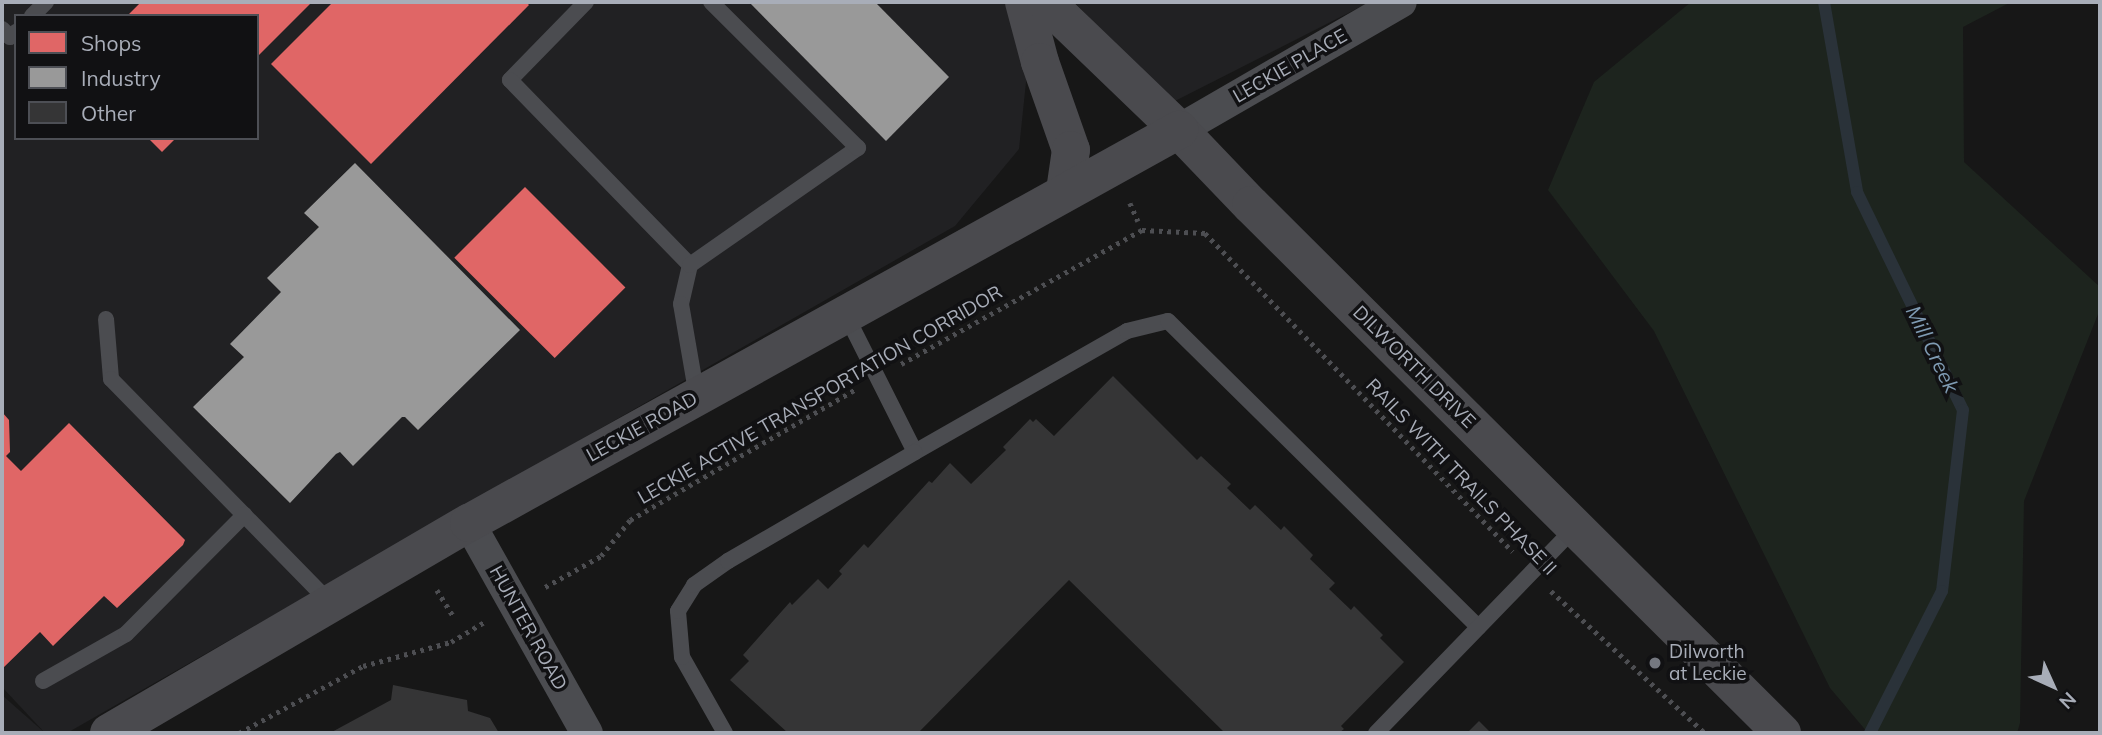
<!DOCTYPE html>
<style>
body{margin:0}
#map{position:relative;width:2102px;height:735px;overflow:hidden;background:#171717;font-family:Mulish,sans-serif}
div>[style]{position:absolute}
.built>*{inset:0;background:#212123}
.green>*{inset:0;background:#1d241e}
.shops>*{inset:0;background:#e06666;transform-origin:0 0}
.industry>*{inset:0;background:#999}
.stream>*{height:12px;margin:-6px;padding:0 6px;transform-origin:6px;border-radius:6px;background:#2a3239}
.building>*{inset:0;background:#353536}
.path>*{height:4.5px;margin-top:-2.25px;transform-origin:0;background:repeating-linear-gradient(90deg,#4d4e52 0 3.5px,transparent 0 8.5px)}
.lane>*{height:16px;margin:-8px;padding:0 8px;transform-origin:8px;border-radius:8px;background:#4b4c50}
.street>*{height:32px;margin:-16px;padding:0 16px;transform-origin:16px;border-radius:16px;background:#4b4c50}
.secondary>*{height:38px;margin:-19px;padding:0 19px;transform-origin:19px;border-radius:19px;background:#4a4a4e}
.dots>*{width:19px;height:19px;translate:-50% -50%;box-sizing:border-box;border:4px solid #111113;border-radius:50%}
span{translate:-50% -50%;white-space:nowrap;text-align:center;line-height:1.15;-webkit-text-stroke:7px #111113;paint-order:stroke}
.street-label{font-size:19px;color:#a8adb8}
.poi-label{font-size:19px;color:#a8adb8}
.left{translate:0 -50%;text-align:left}
.water-label{font-size:21px;color:#7f9bb3;font-style:italic}
.frame{position:absolute;inset:0;border:4px solid #a8adb8;pointer-events:none}
.legend{position:absolute;left:14px;top:14px;width:245px;height:126px;box-sizing:border-box;background:#111113;border:2px solid #4d4f55;margin:0;padding:9px 12px;list-style:none;font-size:21px;color:#a8adb8}
.legend li{display:flex;align-items:center;gap:14px;height:35px}
.legend b{width:35px;border:2px solid #4d4f55}
.north{position:absolute;left:2018px;top:651px;width:70px;height:70px;-webkit-text-stroke:5px #111113;paint-order:stroke;rotate:135deg;font-size:19px;font-weight:700;line-height:28px;text-align:center;color:#a8adb8}
.north::after{content:'';display:block;margin:auto;width:24px;height:32px;background:#a8adb8;clip-path:polygon(50% 0,100% 100%,50% 72%,0 100%)}
</style>
<div id="map">
<div class="built">
<div style="clip-path:polygon(evenodd,2px 2px,1009px 2px,1028px 63px,1019px 149px,955px 226px,67px 733px,2px 733px,2px 695px,45px 733px,2px 687px,2px 2px,16px 16px,257px 16px,257px 138px,16px 138px,16px 16px)"></div>
<div style="clip-path:polygon(1074px 2px,1370px 2px,1173px 102px)"></div>
</div>
<div class="green">
<div style="clip-path:polygon(1691px 2px,2011px 2px,1963px 27px,1964px 162px,2100px 287px,2100px 309px,2024px 501px,2020px 723px,2017px 733px,1868px 733px,1830px 688px,1654px 331px,1548px 190px,1594px 82px)"></div>
</div>
<div class="shops">
<div style="clip-path:polygon(141px 2px,312px 2px,257px 57px,257px 16px,127px 16px)"></div>
<div style="clip-path:polygon(333px 2px,526px 2px,529px 5px,371px 164px,271px 64px)"></div>
<div style="clip-path:polygon(148px 138px,176px 138px,162px 152px)"></div>
<div style="left:525px;top:187px;width:142px;height:100px;rotate:45deg"></div>
<div style="clip-path:polygon(2px 412px,9px 420px,10px 452px,6px 456px,21px 471px,69px 423px,185px 540px,183px 545px,117px 608px,104px 596px,53px 646px,40px 632px,2px 669px)"></div>
</div>
<div class="industry">
<div style="clip-path:polygon(749px 2px,875px 2px,949px 77px,886px 141px)"></div>
<div style="clip-path:polygon(355px 163px,520px 330px,418px 430px,405px 417px,402px 417px,353px 466px,340px 452px,336px 454px,290px 503px,193px 407px,244px 357px,230px 344px,281px 292px,267px 278px,319px 227px,304px 213px)"></div>
</div>
<div class="stream">
<div style="left:1824px;top:2px;width:193px;rotate:80.1deg"></div>
<div style="left:1857px;top:192px;width:242px;rotate:64.1deg"></div>
<div style="left:1963px;top:410px;width:182px;rotate:96.6deg"></div>
<div style="left:1942px;top:591px;width:159px;rotate:116.9deg"></div>
</div>
<div class="building">
<div style="clip-path:polygon(1113px 376px,1197px 460px,1201px 456px,1231px 484px,1227px 488px,1250px 510px,1255px 505px,1281px 530px,1284px 526px,1313px 555px,1310px 559px,1335px 583px,1329px 589px,1351px 610px,1354px 606px,1383px 635px,1380px 638px,1404px 662px,1341px 726px,1344px 729px,1339px 733px,1225px 733px,1069px 580px,918px 733px,788px 733px,730px 680px,749px 661px,743px 655px,790px 602px,792px 605px,818px 579px,828px 589px,842px 574px,839px 571px,864px 544px,868px 548px,929px 481px,932px 483px,950px 463px,971px 484px,1006px 450px,1003px 447px,1030px 419px,1033px 422px,1036px 419px,1054px 436px)"></div>
<div style="clip-path:polygon(393px 685px,467px 700px,468px 711px,490px 718px,499px 733px,330px 733px,391px 700px)"></div>
<div style="clip-path:polygon(1479px 721px,1491px 733px,1467px 733px)"></div>
</div>
<div class="path">
<div style="left:1130px;top:203px;width:20px;rotate:66deg"></div>
<div style="left:901px;top:364px;width:276px;rotate:-29.1deg"></div>
<div style="left:1142px;top:230px;width:63px;rotate:2.7deg"></div>
<div style="left:1205px;top:233px;width:443px;rotate:46deg"></div>
<div style="left:545px;top:587px;width:64px;rotate:-29deg"></div>
<div style="left:601px;top:556px;width:46px;rotate:-51.1deg"></div>
<div style="left:630px;top:520px;width:259px;rotate:-30.1deg"></div>
<div style="left:437px;top:590px;width:31px;rotate:58deg"></div>
<div style="left:1551px;top:591px;width:209px;rotate:42.7deg"></div>
<div style="left:239px;top:733px;width:141px;rotate:-28.4deg"></div>
<div style="left:363px;top:666px;width:91px;rotate:-15.3deg"></div>
<div style="left:451px;top:642px;width:41px;rotate:-31deg"></div>
</div>
<div class="lane">
<div style="left:586px;top:2px;width:109px;rotate:134.3deg"></div>
<div style="left:510px;top:80px;width:258px;rotate:45.8deg"></div>
<div style="left:690px;top:265px;width:40px;rotate:103deg"></div>
<div style="left:681px;top:304px;width:94px;rotate:80.2deg"></div>
<div style="left:32px;top:16px;width:20px;rotate:-45deg"></div>
<div style="left:2px;top:29px;width:11px;rotate:45deg"></div>
<div style="left:10px;top:37px;width:8px;rotate:-40deg"></div>
<div style="left:690px;top:265px;width:205px;rotate:-34.9deg"></div>
<div style="left:858px;top:148px;width:207px;rotate:-135.2deg"></div>
<div style="left:846px;top:315px;width:153px;rotate:63.3deg"></div>
<div style="left:915px;top:452px;width:244px;rotate:-29.7deg"></div>
<div style="left:1127px;top:331px;width:42px;rotate:-13.7deg"></div>
<div style="left:1168px;top:321px;width:436px;rotate:44.6deg"></div>
<div style="left:106px;top:319px;width:60px;rotate:85.2deg"></div>
<div style="left:111px;top:379px;width:315px;rotate:45.6deg"></div>
<div style="left:43px;top:681px;width:95px;rotate:-29.5deg"></div>
<div style="left:126px;top:634px;width:168px;rotate:-45.2deg"></div>
<div style="left:725px;top:733px;width:87px;rotate:-119.5deg"></div>
<div style="left:682px;top:657px;width:46px;rotate:-95deg"></div>
<div style="left:678px;top:611px;width:31px;rotate:-58deg"></div>
<div style="left:694px;top:585px;width:42px;rotate:-35.2deg"></div>
<div style="left:728px;top:561px;width:216px;rotate:-30.2deg"></div>
<div style="left:1376px;top:733px;width:286px;rotate:-45.9deg"></div>
</div>
<div class="street">
<div style="left:1179px;top:130px;width:256px;rotate:-30deg"></div>
<div style="left:469px;top:523px;width:241px;rotate:60.7deg"></div>
</div>
<div class="secondary">
<div style="left:1024px;top:2px;width:62px;rotate:75.1deg"></div>
<div style="left:1040px;top:62px;width:93px;rotate:70.6deg"></div>
<div style="left:1071px;top:150px;width:41px;rotate:98.3deg"></div>
<div style="left:1046px;top:2px;width:185px;rotate:43.9deg"></div>
<div style="left:1179px;top:130px;width:104px;rotate:46.2deg"></div>
<div style="left:1251px;top:205px;width:749px;rotate:44.84deg"></div>
<div style="left:109px;top:733px;width:417px;rotate:-30.3deg"></div>
<div style="left:469px;top:523px;width:812px;rotate:-28.97deg"></div>
</div>
<div class="dots">
<div style="left:1655px;top:663px;background:#757880"></div>
</div>
<div class="street-label">
<span style="left:1290px;top:66px;rotate:-30deg">LECKIE PLACE</span>
<span style="left:1414px;top:367px;rotate:45deg">DILWORTH DRIVE</span>
<span style="left:820px;top:395px;rotate:-30deg">LECKIE ACTIVE TRANSPORTATION CORRIDOR</span>
<span style="left:642px;top:427px;rotate:-29deg">LECKIE ROAD</span>
<span style="left:1461px;top:477px;rotate:46deg">RAILS WITH TRAILS PHASE II</span>
<span style="left:528px;top:628px;rotate:61deg">HUNTER ROAD</span>
</div>
<div class="poi-label">
<span class="left" style="left:1669px;top:663px">Dilworth<br>at Leckie</span>
</div>
<div class="water-label">
<span style="left:1933px;top:349px;rotate:64deg">Mill Creek</span>
</div>
<div class="frame"></div>
<ul class="legend">
<li><b style="height:19px;background:#e06666"></b>Shops</li>
<li><b style="height:19px;background:#999"></b>Industry</li>
<li><b style="height:19px;background:#353536"></b>Other</li>
</ul>
<div class="north">N</div>
</div>
